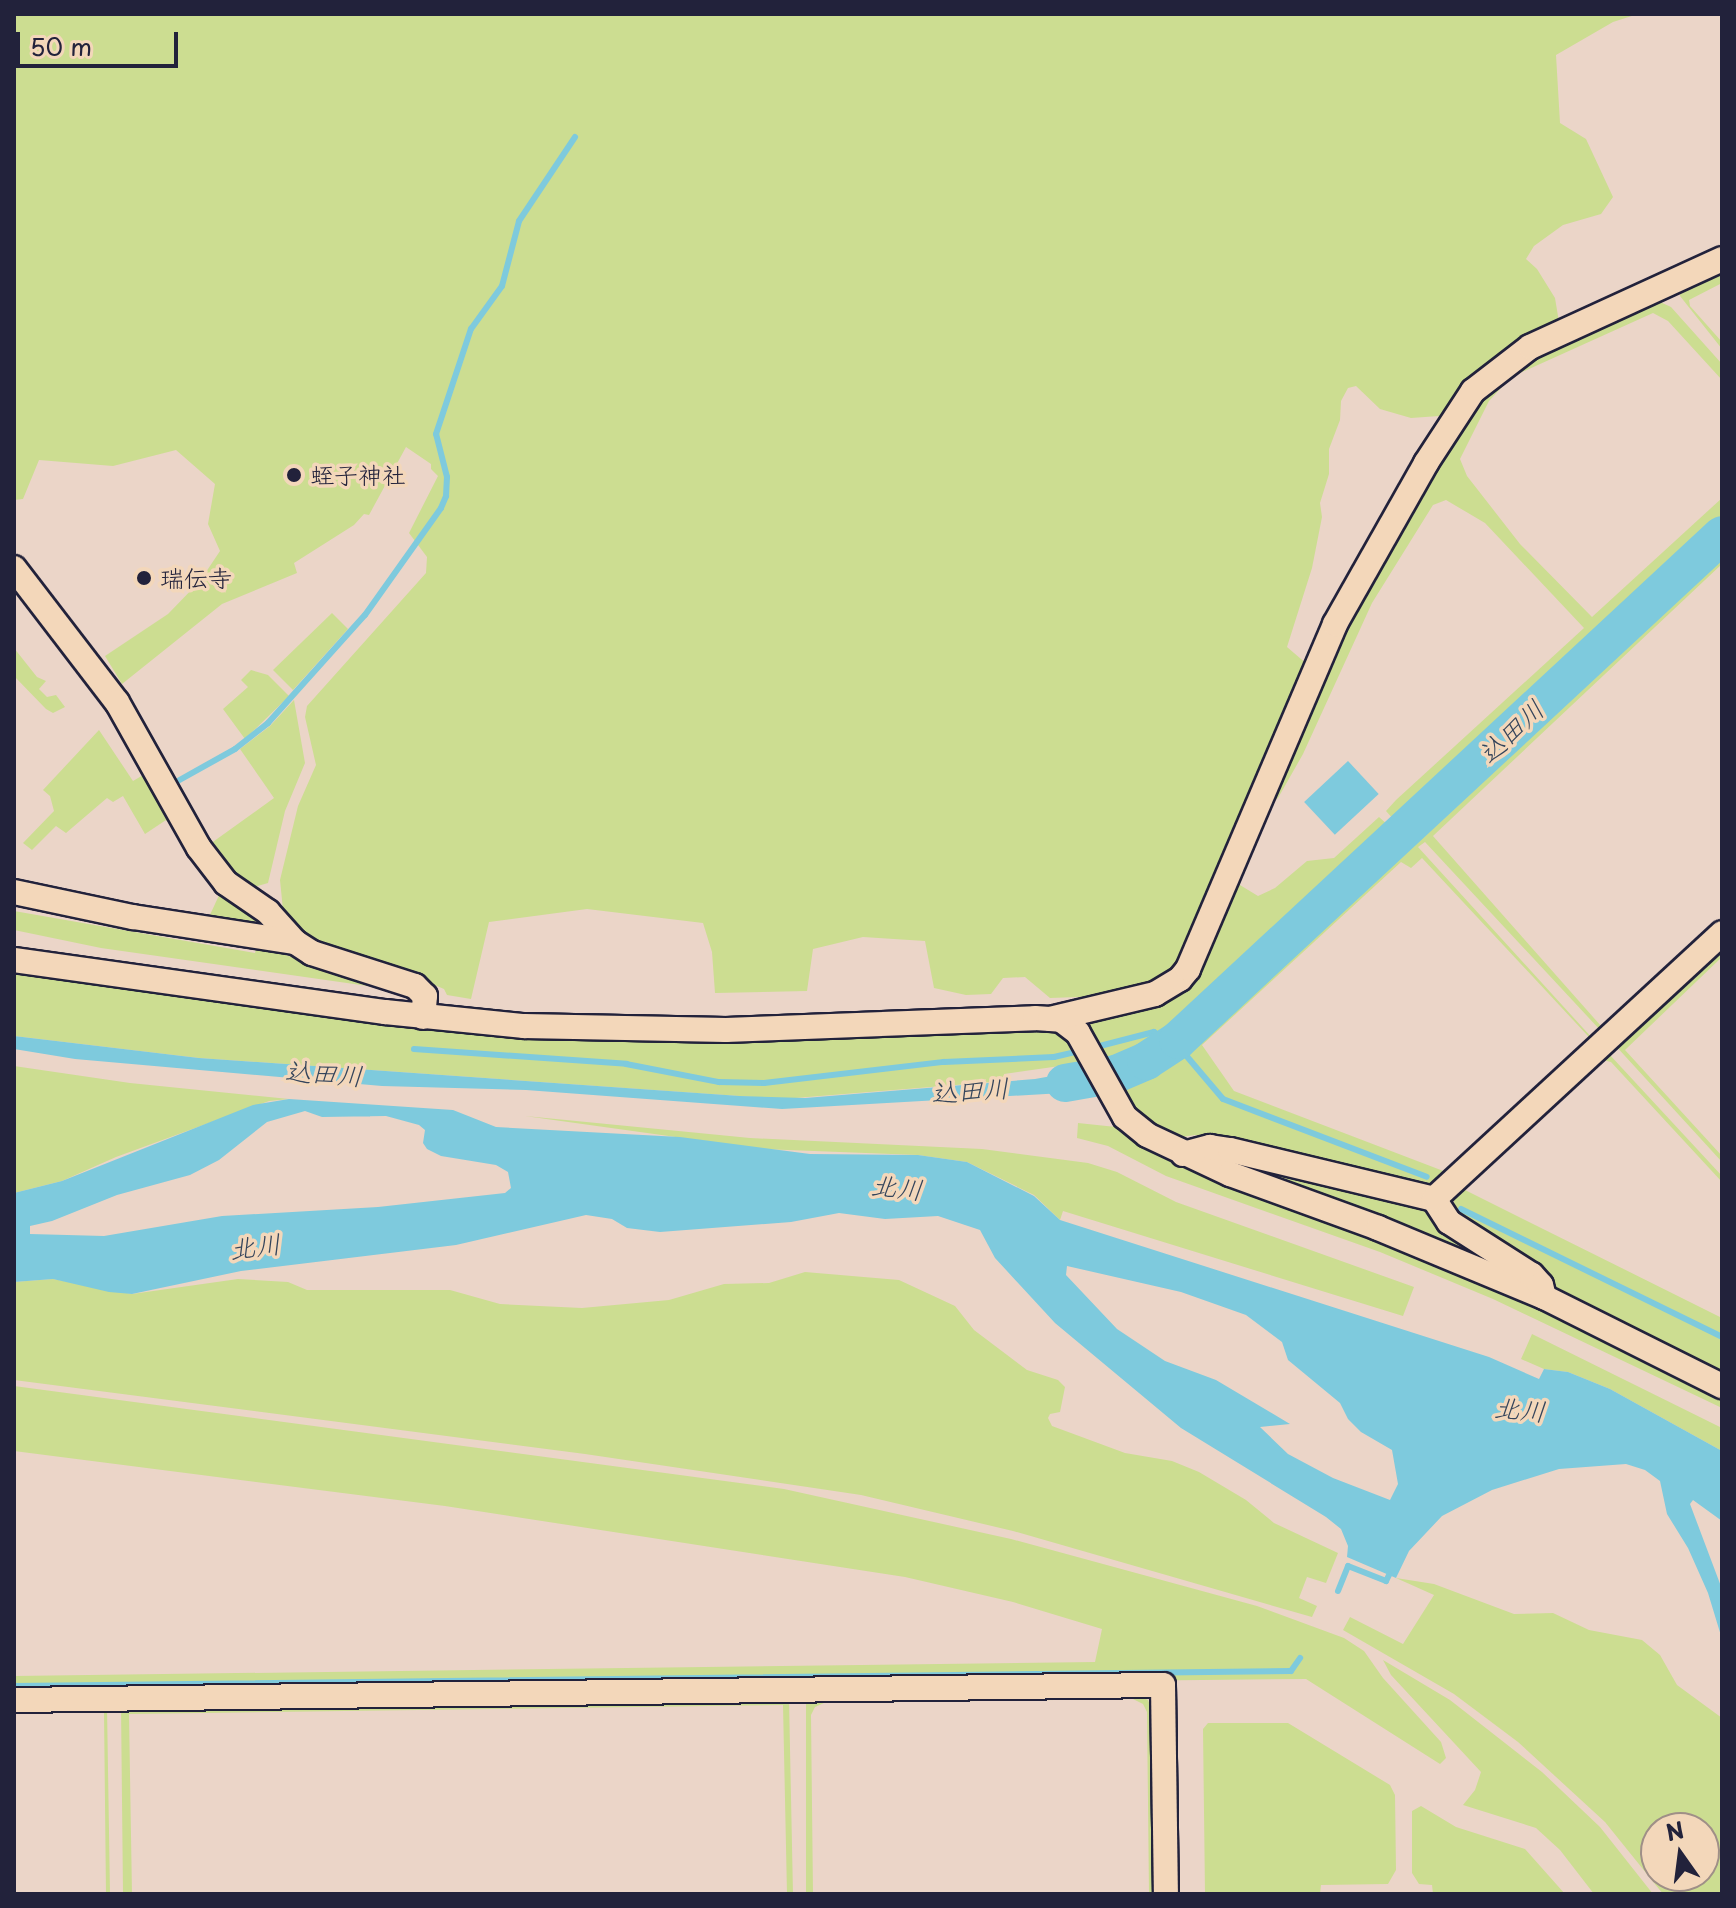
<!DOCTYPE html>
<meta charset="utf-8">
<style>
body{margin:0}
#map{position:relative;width:1736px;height:1908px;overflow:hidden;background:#ebd5c8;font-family:"Playpen Sans","Klee One",sans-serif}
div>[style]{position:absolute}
.green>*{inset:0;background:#ccdd91}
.water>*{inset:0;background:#7ecadd;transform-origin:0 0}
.stream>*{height:6px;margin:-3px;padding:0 3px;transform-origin:3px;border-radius:3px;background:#7ecadd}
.river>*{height:38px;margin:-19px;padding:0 19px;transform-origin:19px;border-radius:19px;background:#7ecadd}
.roads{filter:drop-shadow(2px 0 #22223b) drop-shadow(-2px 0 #22223b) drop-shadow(0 2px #22223b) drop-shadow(0 -2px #22223b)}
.minor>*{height:24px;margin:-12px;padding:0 12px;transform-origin:12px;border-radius:12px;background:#f3d7ba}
.dots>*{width:22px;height:22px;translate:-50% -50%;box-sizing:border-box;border:4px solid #f3d7ba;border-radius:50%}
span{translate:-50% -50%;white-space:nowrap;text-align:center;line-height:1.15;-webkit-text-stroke:7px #f3d7ba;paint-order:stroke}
.poi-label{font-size:24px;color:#22223b}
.left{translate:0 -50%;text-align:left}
.water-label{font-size:26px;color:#34445b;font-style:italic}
.frame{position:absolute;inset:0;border:16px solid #22223b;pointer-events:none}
.north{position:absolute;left:1640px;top:1812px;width:80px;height:80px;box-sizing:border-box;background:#f3d7ba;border:2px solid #9f8f87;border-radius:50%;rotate:346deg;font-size:22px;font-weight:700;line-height:32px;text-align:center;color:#22223b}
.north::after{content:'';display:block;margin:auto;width:28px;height:36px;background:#22223b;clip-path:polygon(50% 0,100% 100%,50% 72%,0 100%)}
.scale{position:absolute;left:16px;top:32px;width:162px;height:36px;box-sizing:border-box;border:4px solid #22223b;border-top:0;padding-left:10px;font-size:24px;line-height:28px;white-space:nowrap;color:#22223b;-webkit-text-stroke:6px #f3d7ba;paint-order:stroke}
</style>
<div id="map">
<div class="green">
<div style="clip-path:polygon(14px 14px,1638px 14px,1613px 22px,1556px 55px,1560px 123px,1586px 139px,1613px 197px,1601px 214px,1563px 225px,1534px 246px,1526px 259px,1537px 269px,1555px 298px,1559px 322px,1459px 397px,1439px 416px,1411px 418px,1380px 409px,1356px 386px,1348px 388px,1341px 401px,1340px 420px,1329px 449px,1329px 474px,1320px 503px,1322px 517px,1312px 568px,1287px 647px,1308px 665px,1185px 957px,1168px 978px,1107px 996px,1050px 998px,1025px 977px,1003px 978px,991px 994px,966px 995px,934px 988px,925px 941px,863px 937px,813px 949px,807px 991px,715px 993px,712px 952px,703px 923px,587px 909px,489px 922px,471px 999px,447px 995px,444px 989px,418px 978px,316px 945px,283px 910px,280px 880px,298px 806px,316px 765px,305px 717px,307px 706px,426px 573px,427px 557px,409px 533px,438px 476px,431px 469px,431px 464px,406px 447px,369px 515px,364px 514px,354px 525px,294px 563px,297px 573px,222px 604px,122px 684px,105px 656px,168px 614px,200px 581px,220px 551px,208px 524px,215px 484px,176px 450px,113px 466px,39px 460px,23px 499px,14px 500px)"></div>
<div style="clip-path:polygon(1722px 266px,1722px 283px,1689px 300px,1690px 306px,1722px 342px,1722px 349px,1680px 296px,1680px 290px)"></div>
<div style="clip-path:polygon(1658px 301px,1671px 307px,1722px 364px,1722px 380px,1668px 321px,1653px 313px,1511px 377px,1489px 401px,1460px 459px,1467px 476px,1520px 544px,1592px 617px,1722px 498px,1722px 518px,1394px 820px,1386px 811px,1396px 800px,1584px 628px,1485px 523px,1446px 500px,1433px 505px,1372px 603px,1303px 754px,1278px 798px,1268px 804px,1343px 627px,1478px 396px,1514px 366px)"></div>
<div style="clip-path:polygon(evenodd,1722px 552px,1722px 564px,1433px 836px,1601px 1026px,1605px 1027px,1722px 919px,1722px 924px,1601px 1031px,1425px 842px,1418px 847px,1593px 1039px,1434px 1185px,1424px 1187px,1214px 1139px,1195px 1135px,1175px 1138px,1138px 1114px,1121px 1089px,1154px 1072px,1194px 1041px,1722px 552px,1422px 858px,1588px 1036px,1589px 1042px,1446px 1172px,1234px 1091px,1202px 1045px,1401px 862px,1411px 868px,1422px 858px)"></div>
<div style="clip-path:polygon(332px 613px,348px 629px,293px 690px,273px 670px)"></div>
<div style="clip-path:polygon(14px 648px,37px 677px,46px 681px,39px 689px,47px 697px,56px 695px,65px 707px,53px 713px,46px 709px,14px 676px)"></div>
<div style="clip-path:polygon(251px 670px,268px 675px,289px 696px,245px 739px,223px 709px,248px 687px,241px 680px)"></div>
<div style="clip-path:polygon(294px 700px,305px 763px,285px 811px,268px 883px,250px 888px,233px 879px,210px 844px,274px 798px,240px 749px,270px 726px)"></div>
<div style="clip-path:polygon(99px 730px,133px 781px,150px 771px,178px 825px,174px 829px,166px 820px,145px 834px,123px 796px,113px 802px,107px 798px,66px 833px,56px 826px,32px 850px,23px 843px,54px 811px,50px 796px,43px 790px)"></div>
<div style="clip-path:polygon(1379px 817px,1388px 825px,1184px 1020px,1138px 1051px,1106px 1063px,1087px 1028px,1090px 1020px,1152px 1004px,1235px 882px,1258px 896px,1275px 888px,1307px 861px,1334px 858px)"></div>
<div style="clip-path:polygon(222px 889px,272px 929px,208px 919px)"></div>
<div style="clip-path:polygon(14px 911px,255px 953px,257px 946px,396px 990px,101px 948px,14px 930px)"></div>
<div style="clip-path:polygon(1722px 945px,1722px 957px,1625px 1050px,1722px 1156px,1722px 1162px,1614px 1044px)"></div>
<div style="clip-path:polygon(14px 973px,278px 1009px,1041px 1029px,1055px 1031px,1070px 1039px,1081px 1063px,1004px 1074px,1005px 1081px,783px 1099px,199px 1058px,14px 1036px)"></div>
<div style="clip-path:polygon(1604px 1053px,1609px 1054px,1722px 1176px,1722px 1182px,1611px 1062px,1603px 1060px,1463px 1189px,1722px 1318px,1722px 1376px,1554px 1291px,1460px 1221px,1455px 1211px,1453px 1193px)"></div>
<div style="clip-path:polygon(14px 1066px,130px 1083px,289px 1099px,269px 1101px,116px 1157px,62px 1181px,14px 1193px)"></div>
<div style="clip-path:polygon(525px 1116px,750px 1138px,982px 1149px,1088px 1163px,1117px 1172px,1176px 1202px,1414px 1287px,1403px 1316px,1063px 1211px,1060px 1220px,1034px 1195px,967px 1162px,918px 1155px,762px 1149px)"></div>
<div style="clip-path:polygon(1078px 1123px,1116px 1127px,1141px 1143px,1526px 1298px,1722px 1396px,1722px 1408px,1493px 1299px,1380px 1252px,1166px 1176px,1108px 1146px,1077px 1138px)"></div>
<div style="clip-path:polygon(1216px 1158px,1427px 1207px,1530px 1281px)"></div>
<div style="clip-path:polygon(805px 1272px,899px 1280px,955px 1306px,974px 1330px,1027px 1370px,1058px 1380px,1065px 1387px,1060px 1412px,1050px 1414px,1048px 1418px,1052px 1426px,1125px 1453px,1172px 1461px,1199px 1472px,1246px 1500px,1274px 1523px,1338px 1553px,1326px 1583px,1307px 1577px,1299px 1598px,1317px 1606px,1312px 1617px,1013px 1531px,861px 1495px,585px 1454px,14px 1380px,14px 1282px,53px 1279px,132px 1294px,238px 1279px,288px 1282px,307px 1290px,450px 1290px,500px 1304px,582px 1308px,669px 1300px,724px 1284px,769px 1283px)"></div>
<div style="clip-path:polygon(1532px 1334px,1722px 1428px,1722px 1451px,1610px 1389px,1568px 1372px,1544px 1369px,1521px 1359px)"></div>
<div style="clip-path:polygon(14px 1386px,784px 1489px,1011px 1539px,1257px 1606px,1344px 1638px,1364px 1651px,1383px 1678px,1441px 1742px,1446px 1758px,1440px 1764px,1306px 1679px,14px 1692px,14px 1676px,1095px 1662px,1102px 1629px,1013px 1602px,905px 1577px,445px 1506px,14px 1451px)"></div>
<div style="clip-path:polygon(evenodd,1396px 1578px,1434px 1584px,1514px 1614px,1553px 1613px,1589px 1630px,1642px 1640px,1660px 1655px,1677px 1685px,1722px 1718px,1722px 1894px,1663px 1894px,1605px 1822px,1518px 1742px,1454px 1694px,1343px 1630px,1350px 1617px,1403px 1644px,1434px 1595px,1396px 1578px,1704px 1828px,1704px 1876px,1656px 1876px,1656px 1828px,1704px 1828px)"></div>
<div style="clip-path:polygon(1383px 1660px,1450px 1700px,1542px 1772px,1600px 1827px,1653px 1894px,1594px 1894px,1560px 1850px,1536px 1828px,1463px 1805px,1475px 1790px,1481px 1772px,1391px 1675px)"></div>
<div style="clip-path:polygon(1138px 1695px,1148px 1700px,1152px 1710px,1155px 1894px,1149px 1894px,1147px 1712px,1143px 1704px,1133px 1699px,824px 1703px,815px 1707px,811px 1715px,813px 1894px,806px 1894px,806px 1697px)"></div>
<div style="clip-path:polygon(789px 1699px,793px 1894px,787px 1894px,783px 1705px,129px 1714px,132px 1894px,123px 1894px,121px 1706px)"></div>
<div style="clip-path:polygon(107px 1706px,110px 1894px,106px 1894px,104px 1712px,14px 1713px,14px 1707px)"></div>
<div style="clip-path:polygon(1208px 1723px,1288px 1723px,1390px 1785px,1395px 1795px,1396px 1870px,1388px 1884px,1321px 1885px,1320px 1894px,1205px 1894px,1203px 1729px)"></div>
<div style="clip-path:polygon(1421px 1806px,1456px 1827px,1525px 1849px,1565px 1894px,1433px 1894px,1432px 1885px,1419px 1884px,1412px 1873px,1412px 1811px)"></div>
</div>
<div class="water">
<div style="left:1348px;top:761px;width:45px;height:60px;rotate:47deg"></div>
<div style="clip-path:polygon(14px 1036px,199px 1058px,740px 1096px,805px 1098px,1035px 1079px,1085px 1070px,1097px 1091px,782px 1109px,526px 1090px,382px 1086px,75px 1059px,14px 1049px)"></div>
<div style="clip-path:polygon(evenodd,289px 1099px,453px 1110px,496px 1127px,680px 1137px,810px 1154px,918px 1155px,967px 1162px,1034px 1196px,1060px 1220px,1489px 1357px,1539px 1379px,1544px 1369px,1568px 1372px,1610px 1389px,1722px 1451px,1722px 1521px,1693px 1500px,1690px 1504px,1722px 1589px,1722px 1639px,1708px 1593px,1688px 1548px,1667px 1514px,1660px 1481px,1645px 1470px,1626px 1464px,1559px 1469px,1492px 1490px,1442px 1516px,1409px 1551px,1396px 1578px,1347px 1557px,1348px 1546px,1341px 1529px,1326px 1517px,1181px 1428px,1055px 1323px,995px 1258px,980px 1230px,938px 1216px,885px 1219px,839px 1213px,791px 1222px,660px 1232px,627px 1228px,612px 1219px,586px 1215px,456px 1245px,241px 1271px,132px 1294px,109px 1292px,53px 1279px,14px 1282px,14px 1193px,62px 1181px,253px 1105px,289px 1099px,305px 1111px,322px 1117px,386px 1116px,419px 1125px,425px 1130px,423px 1143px,427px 1149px,441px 1156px,496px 1165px,508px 1172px,511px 1188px,505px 1193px,378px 1207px,222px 1216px,104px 1236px,30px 1234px,30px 1226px,52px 1221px,117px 1195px,190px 1175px,219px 1160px,267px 1122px,305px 1111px,289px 1099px,1067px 1266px,1181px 1292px,1246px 1315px,1282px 1342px,1288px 1360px,1340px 1403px,1348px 1419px,1361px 1432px,1392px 1450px,1398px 1484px,1390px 1500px,1333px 1478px,1288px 1454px,1260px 1427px,1290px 1424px,1216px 1380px,1165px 1361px,1117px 1329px,1066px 1275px,1067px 1266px)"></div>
</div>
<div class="stream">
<div style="left:176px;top:782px;width:68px;rotate:-29.2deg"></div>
<div style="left:235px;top:749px;width:42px;rotate:-38.2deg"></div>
<div style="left:268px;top:723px;width:145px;rotate:-48.1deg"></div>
<div style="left:365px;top:615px;width:131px;rotate:-54.6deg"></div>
<div style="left:441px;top:508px;width:13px;rotate:-67deg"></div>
<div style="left:446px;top:496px;width:19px;rotate:-87deg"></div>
<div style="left:447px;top:477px;width:44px;rotate:-104.3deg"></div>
<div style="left:436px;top:434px;width:111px;rotate:-71.6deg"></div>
<div style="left:471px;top:329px;width:53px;rotate:-54.2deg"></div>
<div style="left:502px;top:286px;width:67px;rotate:-75.3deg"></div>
<div style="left:519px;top:221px;width:101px;rotate:-56.3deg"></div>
<div style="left:1092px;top:1048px;width:64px;rotate:-14.5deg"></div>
<div style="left:1154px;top:1032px;width:37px;rotate:35deg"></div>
<div style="left:1184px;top:1053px;width:60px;rotate:49.7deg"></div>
<div style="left:1223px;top:1099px;width:218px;rotate:20.9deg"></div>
<div style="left:414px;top:1049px;width:213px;rotate:4deg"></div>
<div style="left:626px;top:1064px;width:95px;rotate:11deg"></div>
<div style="left:719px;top:1082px;width:45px;rotate:1.3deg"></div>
<div style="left:764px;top:1083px;width:181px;rotate:-6.7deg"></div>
<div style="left:944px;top:1062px;width:110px;rotate:-2.6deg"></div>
<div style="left:1054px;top:1057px;width:28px;rotate:-13deg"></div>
<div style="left:1461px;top:1209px;width:291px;rotate:26.1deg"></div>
<div style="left:1338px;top:1591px;width:27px;rotate:-68deg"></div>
<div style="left:1348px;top:1566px;width:41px;rotate:21.5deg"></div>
<div style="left:1386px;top:1581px;width:7px;rotate:-63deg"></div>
<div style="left:14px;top:1686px;width:1277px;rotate:-0.67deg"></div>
<div style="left:1291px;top:1671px;width:16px;rotate:-55deg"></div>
</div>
<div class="river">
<div style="left:1065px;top:1083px;width:52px;rotate:-10deg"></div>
<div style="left:1116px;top:1074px;width:33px;rotate:-23deg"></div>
<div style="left:1146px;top:1061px;width:38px;rotate:-33deg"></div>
<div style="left:1178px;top:1040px;width:742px;rotate:-42.87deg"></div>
</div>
<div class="roads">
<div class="minor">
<div style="left:14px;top:568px;width:169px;rotate:52.5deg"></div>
<div style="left:117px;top:702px;width:167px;rotate:60.7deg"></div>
<div style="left:199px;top:848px;width:44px;rotate:52.4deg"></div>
<div style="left:226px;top:883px;width:51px;rotate:34.6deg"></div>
<div style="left:268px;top:912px;width:40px;rotate:48deg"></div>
<div style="left:295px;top:942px;width:20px;rotate:33deg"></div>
<div style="left:312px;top:953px;width:108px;rotate:17.8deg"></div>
<div style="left:415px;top:986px;width:14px;rotate:45deg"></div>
<div style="left:425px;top:996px;width:21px;rotate:95deg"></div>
<div style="left:14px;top:892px;width:122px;rotate:11.9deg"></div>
<div style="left:133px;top:917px;width:164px;rotate:8.8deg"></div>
<div style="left:14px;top:960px;width:375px;rotate:8deg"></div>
<div style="left:385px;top:1012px;width:140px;rotate:5.8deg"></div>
<div style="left:524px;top:1026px;width:202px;rotate:1.1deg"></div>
<div style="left:726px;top:1030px;width:309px;rotate:-2.2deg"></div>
<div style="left:1035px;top:1018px;width:26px;rotate:4deg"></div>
<div style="left:1061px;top:1020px;width:21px;rotate:37deg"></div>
<div style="left:1078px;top:1033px;width:96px;rotate:60.8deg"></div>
<div style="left:1125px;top:1117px;width:28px;rotate:39deg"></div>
<div style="left:1147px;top:1135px;width:92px;rotate:25.2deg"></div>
<div style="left:1230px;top:1174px;width:158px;rotate:20deg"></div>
<div style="left:1378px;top:1228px;width:180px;rotate:22.6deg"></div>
<div style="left:1544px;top:1297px;width:199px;rotate:26.6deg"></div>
<div style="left:1050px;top:1019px;width:108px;rotate:-13.4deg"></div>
<div style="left:1155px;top:994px;width:29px;rotate:-31deg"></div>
<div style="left:1180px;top:979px;width:13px;rotate:-51deg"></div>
<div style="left:1188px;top:969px;width:375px;rotate:-66.9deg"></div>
<div style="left:1335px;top:624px;width:185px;rotate:-60.5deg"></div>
<div style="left:1426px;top:463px;width:86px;rotate:-56.9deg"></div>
<div style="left:1473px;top:391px;width:72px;rotate:-37.7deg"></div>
<div style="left:1530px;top:347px;width:211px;rotate:-24.6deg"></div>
<div style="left:1183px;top:1154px;width:28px;rotate:-15deg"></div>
<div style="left:1210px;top:1147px;width:20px;rotate:9deg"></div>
<div style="left:1230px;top:1150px;width:210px;rotate:13.5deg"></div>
<div style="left:1434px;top:1199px;width:27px;rotate:57deg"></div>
<div style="left:1449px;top:1222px;width:98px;rotate:32.6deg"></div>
<div style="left:1532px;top:1275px;width:13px;rotate:48deg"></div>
<div style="left:1541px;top:1285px;width:12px;rotate:76deg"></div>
<div style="left:1434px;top:1199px;width:392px;rotate:-42.7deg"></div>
<div style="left:14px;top:1700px;width:1149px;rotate:-0.75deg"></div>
<div style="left:1163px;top:1685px;width:209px;rotate:89.2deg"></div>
</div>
</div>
<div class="dots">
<div style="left:294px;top:475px;background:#22223b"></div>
<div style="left:144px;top:578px;background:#22223b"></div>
</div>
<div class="poi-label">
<span class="left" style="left:310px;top:475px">蛭子神社</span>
<span class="left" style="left:160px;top:578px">瑞伝寺</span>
</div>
<div class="water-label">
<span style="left:1511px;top:731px;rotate:-43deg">込田川</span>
<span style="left:324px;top:1073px;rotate:4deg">込田川</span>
<span style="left:970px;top:1090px;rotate:-4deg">込田川</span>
<span style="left:897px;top:1187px;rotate:6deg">北川</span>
<span style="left:255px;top:1246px;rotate:-7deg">北川</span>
<span style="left:1520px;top:1409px;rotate:5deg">北川</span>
</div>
<div class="frame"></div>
<div class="north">N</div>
<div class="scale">50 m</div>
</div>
